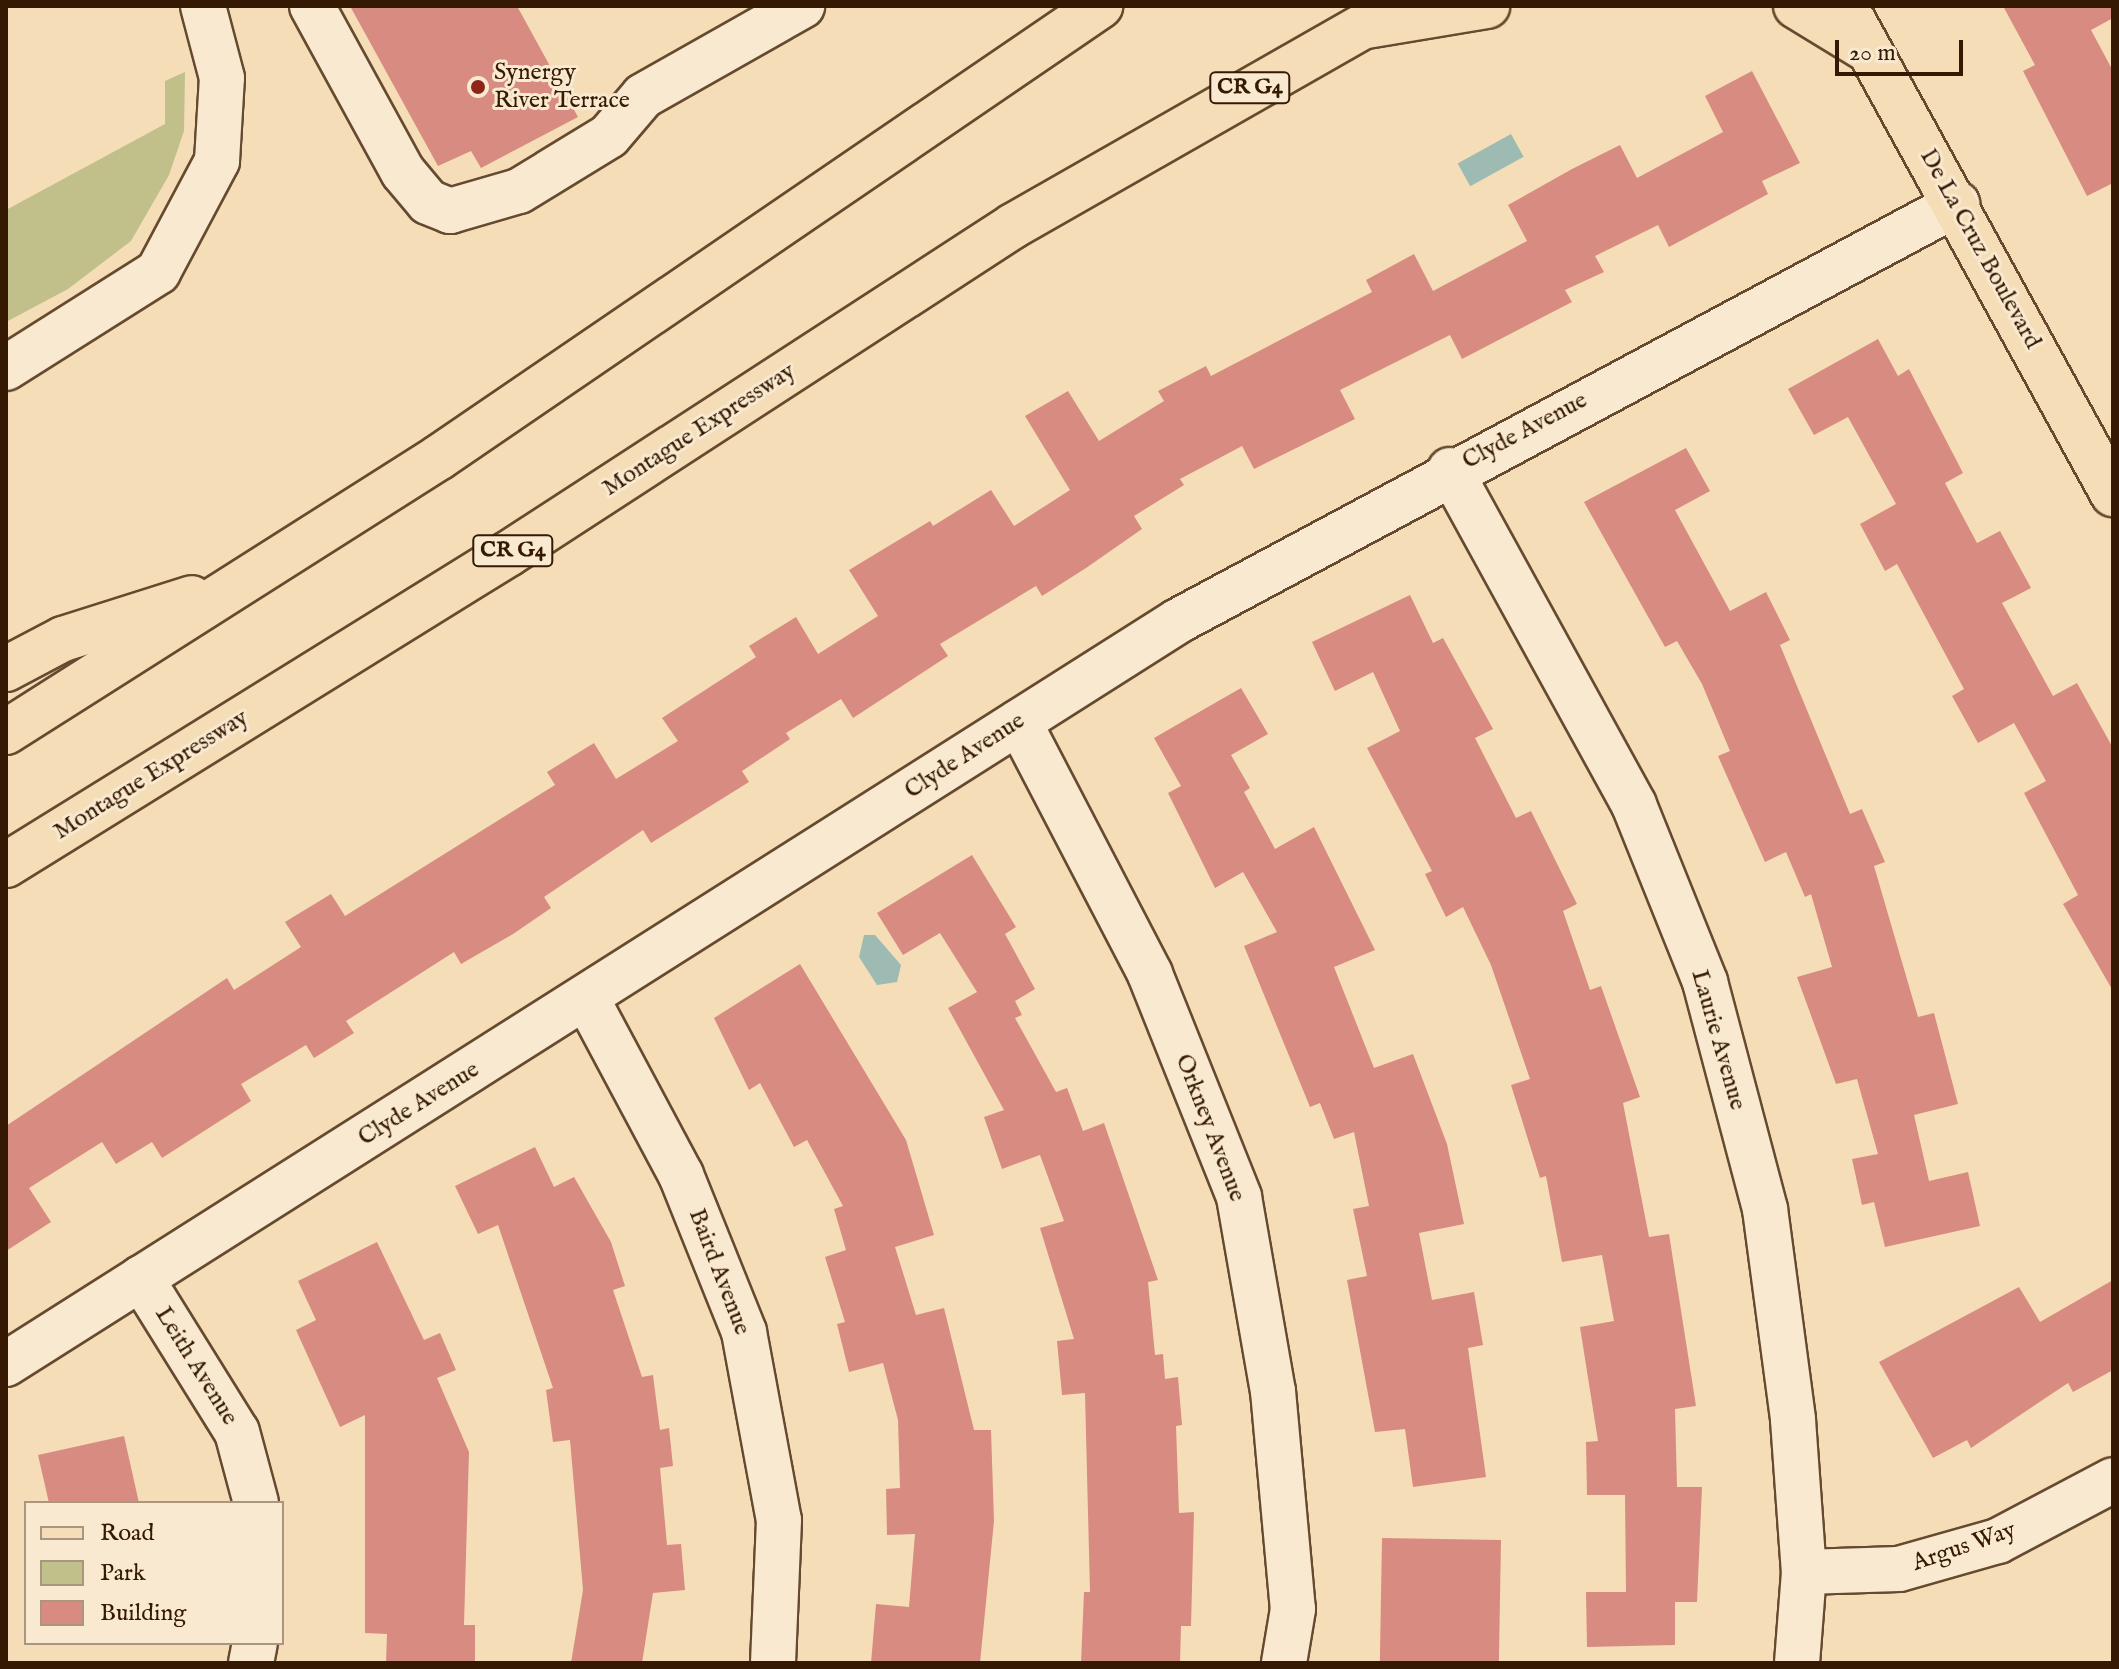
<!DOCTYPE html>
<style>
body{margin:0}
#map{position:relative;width:2119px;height:1669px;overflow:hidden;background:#f5ddb7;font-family:"IM FELL English",serif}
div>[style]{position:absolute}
.green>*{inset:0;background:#c1bf8a}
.water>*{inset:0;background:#9dbbb3;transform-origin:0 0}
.building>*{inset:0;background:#d88b81;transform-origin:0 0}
.roads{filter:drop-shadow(2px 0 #664a2f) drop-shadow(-2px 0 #664a2f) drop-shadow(0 2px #664a2f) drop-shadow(0 -2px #664a2f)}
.minor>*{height:44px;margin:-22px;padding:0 22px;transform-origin:22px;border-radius:22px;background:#f8e9d0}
.major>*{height:44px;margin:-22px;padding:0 22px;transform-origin:22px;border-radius:22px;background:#f5ddb7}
.highway>*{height:44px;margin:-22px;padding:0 22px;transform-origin:22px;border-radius:22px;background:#f5ddb7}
.dots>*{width:22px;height:22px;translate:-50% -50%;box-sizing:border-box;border:4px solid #f8e9d0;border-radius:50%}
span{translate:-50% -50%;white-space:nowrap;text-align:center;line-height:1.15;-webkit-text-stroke:6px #f8e9d0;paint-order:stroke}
.shield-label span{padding:2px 6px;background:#f8e9d0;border:2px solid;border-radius:6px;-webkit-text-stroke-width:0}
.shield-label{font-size:22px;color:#361902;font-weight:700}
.poi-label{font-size:24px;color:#361902}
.left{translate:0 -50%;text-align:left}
.street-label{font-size:24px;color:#361902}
.frame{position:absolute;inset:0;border:8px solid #361902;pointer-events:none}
.legend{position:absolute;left:24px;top:1501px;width:260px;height:144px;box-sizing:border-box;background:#f8e9d0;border:2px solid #aa967e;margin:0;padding:10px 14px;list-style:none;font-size:24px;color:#361902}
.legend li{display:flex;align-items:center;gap:16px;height:40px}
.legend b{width:40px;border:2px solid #aa967e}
.scale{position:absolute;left:1835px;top:40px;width:128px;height:36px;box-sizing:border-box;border:4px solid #361902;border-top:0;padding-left:10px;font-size:24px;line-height:28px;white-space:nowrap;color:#361902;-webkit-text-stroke:6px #f8e9d0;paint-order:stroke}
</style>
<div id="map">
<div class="green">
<div style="clip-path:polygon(185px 72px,184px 131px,169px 175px,131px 241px,68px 289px,6px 322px,6px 210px,165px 124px,165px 81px)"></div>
</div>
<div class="water">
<div style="left:1511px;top:134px;width:26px;height:61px;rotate:61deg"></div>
<div style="clip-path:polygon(864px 935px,875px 935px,901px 965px,897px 982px,877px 985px,859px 957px)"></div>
</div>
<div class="building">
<div style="clip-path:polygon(350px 6px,517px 6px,578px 117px,481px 168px,471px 151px,438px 166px)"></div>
<div style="clip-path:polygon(2003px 6px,2113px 6px,2113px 18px,2091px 30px,2113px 71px,2113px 183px,2087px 196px,2023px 71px,2035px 65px)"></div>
<div style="clip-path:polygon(1752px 71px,1800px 163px,1762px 181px,1768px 194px,1669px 247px,1658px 225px,1595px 256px,1604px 272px,1565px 290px,1572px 302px,1462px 359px,1450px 335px,1340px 390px,1355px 419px,1254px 469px,1242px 446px,1180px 479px,1184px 485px,1134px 516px,1142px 529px,1086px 568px,1042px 596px,1036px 586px,940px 644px,948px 656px,853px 718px,841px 699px,786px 733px,790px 739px,742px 771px,749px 782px,651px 843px,643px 830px,544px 897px,551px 908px,513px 934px,461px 964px,454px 952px,346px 1021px,354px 1033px,314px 1058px,306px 1045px,241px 1084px,251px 1101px,162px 1158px,152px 1142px,116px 1164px,102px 1142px,29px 1188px,51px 1222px,6px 1251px,6px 1126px,227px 978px,234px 990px,301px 947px,285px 922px,331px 894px,345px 916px,555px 785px,547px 772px,594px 743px,616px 779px,678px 741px,662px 718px,756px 657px,749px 646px,796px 617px,818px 654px,878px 616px,849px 570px,930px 521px,933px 526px,991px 490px,1014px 526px,1070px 490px,1025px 416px,1068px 391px,1099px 441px,1164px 401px,1158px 391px,1206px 366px,1211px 376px,1372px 292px,1366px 280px,1414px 254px,1433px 291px,1527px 241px,1508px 205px,1572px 169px,1620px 145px,1637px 178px,1723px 132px,1705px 96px)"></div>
<div style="clip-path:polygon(1878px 339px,1898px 376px,1909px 369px,1963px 473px,1945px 483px,1977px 543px,2000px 531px,2031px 588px,2002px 603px,2053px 696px,2077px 683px,2113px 748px,2113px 991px,2063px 904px,2078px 895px,2024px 793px,2046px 781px,2014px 723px,1978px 743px,1952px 696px,1964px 689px,1897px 564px,1885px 571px,1860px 524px,1896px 504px,1848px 417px,1814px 435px,1788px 389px)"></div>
<div style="clip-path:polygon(1686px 448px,1710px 491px,1675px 510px,1730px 611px,1766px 592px,1790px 640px,1780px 645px,1850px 814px,1862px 809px,1885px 862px,1874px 866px,1918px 1017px,1934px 1013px,1958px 1104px,1914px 1115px,1929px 1181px,1968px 1172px,1980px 1226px,1885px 1247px,1874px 1202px,1862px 1205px,1852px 1159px,1878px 1154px,1857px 1079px,1836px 1084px,1797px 977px,1832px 967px,1811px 894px,1805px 897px,1786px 852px,1765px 862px,1718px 756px,1730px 751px,1702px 684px,1677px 641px,1665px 647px,1584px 502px)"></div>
<div style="clip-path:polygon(1410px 595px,1433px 643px,1443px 638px,1493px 729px,1475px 738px,1516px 818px,1531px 811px,1577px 904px,1563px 911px,1590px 990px,1601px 986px,1640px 1097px,1623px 1103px,1649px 1237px,1669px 1234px,1696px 1406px,1675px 1409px,1677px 1487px,1702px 1487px,1697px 1602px,1675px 1602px,1675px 1645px,1587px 1647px,1586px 1592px,1626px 1592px,1625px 1495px,1587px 1495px,1586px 1442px,1598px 1441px,1580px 1327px,1614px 1321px,1602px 1255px,1562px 1262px,1546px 1176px,1540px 1178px,1511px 1085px,1530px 1079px,1491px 965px,1463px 907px,1446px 917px,1425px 874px,1432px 871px,1367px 748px,1400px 731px,1373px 672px,1335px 691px,1312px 642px)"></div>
<div style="clip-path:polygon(1241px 688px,1268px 734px,1231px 755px,1250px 788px,1244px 792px,1275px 849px,1314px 827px,1375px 950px,1334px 967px,1374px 1068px,1413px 1054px,1447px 1144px,1464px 1224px,1419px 1233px,1432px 1300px,1474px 1292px,1483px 1345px,1468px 1348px,1486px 1477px,1413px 1487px,1405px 1429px,1375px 1432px,1347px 1280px,1367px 1276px,1353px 1209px,1369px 1206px,1354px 1132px,1334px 1139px,1320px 1103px,1310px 1107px,1244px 946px,1277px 932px,1243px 872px,1215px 888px,1168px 793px,1181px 786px,1154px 738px)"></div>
<div style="clip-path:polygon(972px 855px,1016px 927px,1005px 934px,1035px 989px,1015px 1001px,1022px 1015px,1015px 1018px,1056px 1092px,1067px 1088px,1083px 1131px,1104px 1123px,1158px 1280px,1148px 1282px,1155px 1355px,1163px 1354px,1165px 1379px,1178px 1377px,1182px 1425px,1176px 1426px,1179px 1513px,1194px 1512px,1191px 1626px,1181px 1626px,1180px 1663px,1081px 1663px,1084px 1592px,1090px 1592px,1085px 1393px,1062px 1395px,1057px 1341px,1074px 1339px,1040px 1228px,1064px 1221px,1040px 1155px,1002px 1169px,984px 1117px,1004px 1110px,948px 1008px,977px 992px,940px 933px,903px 955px,877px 913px)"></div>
<div style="clip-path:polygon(800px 964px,906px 1140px,934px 1235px,895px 1247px,916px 1315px,944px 1308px,974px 1430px,991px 1430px,994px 1521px,980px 1663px,871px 1663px,876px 1604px,909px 1607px,915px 1534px,887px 1535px,886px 1489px,900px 1488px,898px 1420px,883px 1363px,849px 1372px,837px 1324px,845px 1322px,825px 1257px,846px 1250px,834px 1209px,843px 1206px,807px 1140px,794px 1147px,760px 1083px,749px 1090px,714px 1018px)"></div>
<div style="clip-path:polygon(535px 1147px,554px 1187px,574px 1177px,611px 1242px,625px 1286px,613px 1290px,642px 1377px,653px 1375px,660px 1430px,669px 1428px,673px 1466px,660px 1468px,667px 1545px,681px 1544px,685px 1590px,653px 1593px,642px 1663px,571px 1663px,583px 1590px,570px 1440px,553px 1442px,546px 1390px,553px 1388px,498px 1225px,478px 1234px,455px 1186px)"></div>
<div style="clip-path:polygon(377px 1242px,424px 1340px,440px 1333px,456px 1370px,437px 1378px,469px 1452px,464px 1625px,475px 1625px,475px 1663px,386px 1663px,387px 1634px,365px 1633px,365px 1415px,340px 1427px,296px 1330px,316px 1320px,298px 1281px)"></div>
<div style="clip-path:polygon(2113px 1280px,2113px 1370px,2073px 1392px,2068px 1383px,1971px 1448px,1967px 1440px,1933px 1458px,1879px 1362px,2019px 1287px,2040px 1322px)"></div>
<div style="clip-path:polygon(124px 1436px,139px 1503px,49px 1503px,38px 1455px)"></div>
<div style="left:1501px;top:1540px;width:123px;height:119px;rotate:91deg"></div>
</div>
<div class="roads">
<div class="minor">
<div style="left:312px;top:6px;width:189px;rotate:61.3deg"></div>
<div style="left:403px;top:172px;width:39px;rotate:50deg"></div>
<div style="left:428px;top:202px;width:24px;rotate:22deg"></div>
<div style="left:450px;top:211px;width:72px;rotate:-16.2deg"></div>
<div style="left:519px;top:191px;width:105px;rotate:-31.4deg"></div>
<div style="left:609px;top:136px;width:52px;rotate:-49.6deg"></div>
<div style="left:643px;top:96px;width:183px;rotate:-29.5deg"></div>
<div style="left:6px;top:368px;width:180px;rotate:-32.3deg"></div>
<div style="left:158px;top:272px;width:126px;rotate:-62deg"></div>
<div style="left:217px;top:161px;width:83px;rotate:-86.6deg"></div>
<div style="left:222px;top:78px;width:74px;rotate:-104.8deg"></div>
<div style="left:1450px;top:470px;width:382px;rotate:61.2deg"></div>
<div style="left:1634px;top:805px;width:191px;rotate:68.1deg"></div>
<div style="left:1705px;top:982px;width:235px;rotate:75.2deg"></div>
<div style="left:1765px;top:1209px;width:213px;rotate:82.4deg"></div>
<div style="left:1793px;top:1420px;width:152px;rotate:85.9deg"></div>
<div style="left:1804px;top:1572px;width:91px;rotate:94.4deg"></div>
<div style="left:1019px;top:722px;width:284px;rotate:62.5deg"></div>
<div style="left:1150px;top:974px;width:240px;rotate:68.2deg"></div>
<div style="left:1239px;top:1197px;width:197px;rotate:80.1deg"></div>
<div style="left:1273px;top:1391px;width:219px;rotate:84.8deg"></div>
<div style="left:1293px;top:1609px;width:55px;rotate:99.5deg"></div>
<div style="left:587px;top:999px;width:200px;rotate:61.9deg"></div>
<div style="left:681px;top:1175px;width:169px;rotate:68.1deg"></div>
<div style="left:744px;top:1332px;width:191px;rotate:79.5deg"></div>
<div style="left:779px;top:1520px;width:143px;rotate:92.4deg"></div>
<div style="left:141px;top:1278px;width:181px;rotate:58.1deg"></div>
<div style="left:237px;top:1432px;width:73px;rotate:75deg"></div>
<div style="left:6px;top:1364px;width:1388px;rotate:-32.37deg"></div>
<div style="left:1178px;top:621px;width:884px;rotate:-28.16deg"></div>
<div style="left:1804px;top:1572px;width:95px;rotate:-1.8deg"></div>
<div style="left:1899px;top:1569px;width:103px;rotate:-15.8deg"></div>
<div style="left:1998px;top:1541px;width:130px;rotate:-27.9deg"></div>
<div style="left:251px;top:1663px;width:20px;rotate:-79deg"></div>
</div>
<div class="major">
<div style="left:1845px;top:6px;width:557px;rotate:61.23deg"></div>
</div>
<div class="highway">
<div style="left:1796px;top:6px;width:84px;rotate:31.4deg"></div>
<div style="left:1367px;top:26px;width:122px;rotate:-9.5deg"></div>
<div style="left:6px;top:669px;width:64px;rotate:-27.8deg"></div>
<div style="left:63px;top:639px;width:135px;rotate:-17.6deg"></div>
<div style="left:6px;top:732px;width:512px;rotate:-32.39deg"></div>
<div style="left:438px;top:458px;width:802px;rotate:-34.32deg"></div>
<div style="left:6px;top:865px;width:591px;rotate:-31.78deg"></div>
<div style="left:508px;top:554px;width:602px;rotate:-33deg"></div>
<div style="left:1013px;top:226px;width:443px;rotate:-29.7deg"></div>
</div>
</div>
<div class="dots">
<div style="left:478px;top:87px;background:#8f2418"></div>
</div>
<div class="shield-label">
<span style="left:1250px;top:88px">CR G4</span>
<span style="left:513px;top:551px">CR G4</span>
</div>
<div class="poi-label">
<span class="left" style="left:494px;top:87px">Synergy<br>River Terrace</span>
</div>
<div class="street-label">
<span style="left:1980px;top:249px;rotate:61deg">De La Cruz Boulevard</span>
<span style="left:699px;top:430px;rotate:-33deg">Montague Expressway</span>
<span style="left:1525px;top:431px;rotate:-28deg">Clyde Avenue</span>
<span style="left:965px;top:756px;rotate:-33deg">Clyde Avenue</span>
<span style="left:151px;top:775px;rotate:-32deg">Montague Expressway</span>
<span style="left:1718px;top:1040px;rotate:74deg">Laurie Avenue</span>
<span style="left:419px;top:1104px;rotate:-32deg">Clyde Avenue</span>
<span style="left:1210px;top:1128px;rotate:69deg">Orkney Avenue</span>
<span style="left:719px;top:1272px;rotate:69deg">Baird Avenue</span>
<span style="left:196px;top:1366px;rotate:58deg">Leith Avenue</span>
<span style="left:1964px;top:1547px;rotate:-19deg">Argus Way</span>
</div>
<div class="frame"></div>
<ul class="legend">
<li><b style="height:10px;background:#f5ddb7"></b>Road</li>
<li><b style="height:22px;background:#c1bf8a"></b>Park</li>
<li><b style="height:22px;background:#d88b81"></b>Building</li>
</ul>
<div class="scale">20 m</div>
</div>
